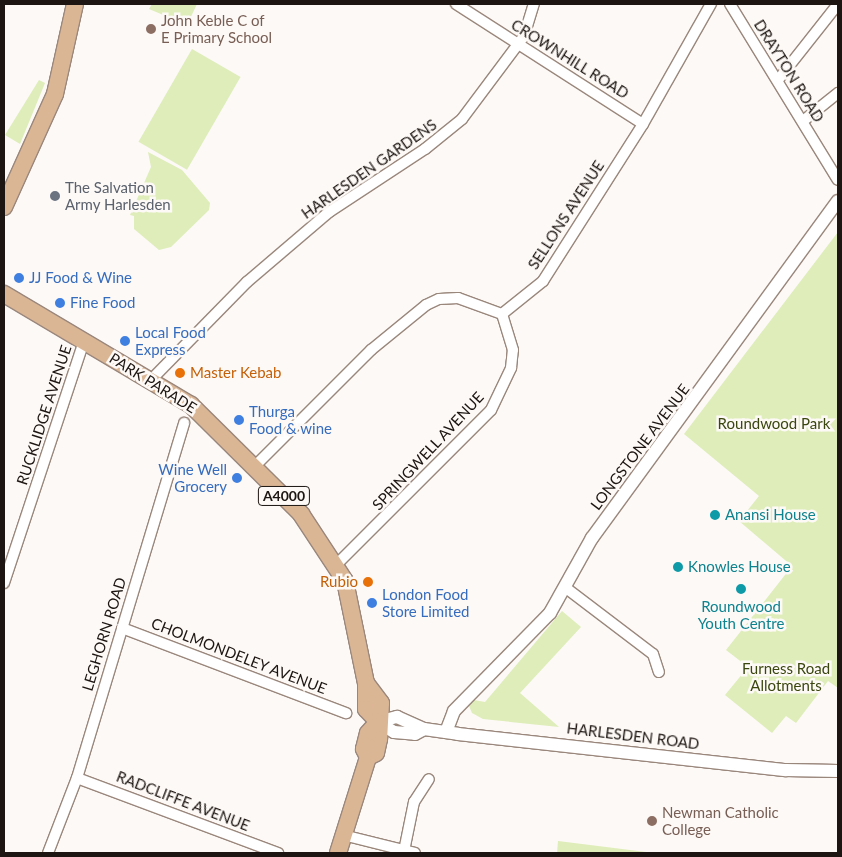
<!DOCTYPE html>
<style>
body{margin:0}
#map{position:relative;width:842px;height:857px;overflow:hidden;background:#fdf9f6;font-family:Lato,sans-serif}
div>[style]{position:absolute}
.green>*{inset:0;background:#deedb9;transform-origin:0 0}
.roads{filter:drop-shadow(1px 0 #9a877c) drop-shadow(-1px 0 #9a877c) drop-shadow(0 1px #9a877c) drop-shadow(0 -1px #9a877c)}
.minor>*{height:10px;margin:-5px;padding:0 5px;transform-origin:5px;border-radius:5px;background:#fff}
.tertiary>*{height:12px;margin:-6px;padding:0 6px;transform-origin:6px;border-radius:6px;background:#fff}
.primary>*{height:16px;margin:-8px;padding:0 8px;transform-origin:8px;border-radius:8px;background:#dbb695}
.dots>*{width:14px;height:14px;translate:-50% -50%;box-sizing:border-box;border:2px solid #fdf9f6;border-radius:50%}
span{translate:-50% -50%;white-space:nowrap;text-align:center;line-height:1.15;-webkit-text-stroke:5px #fdf9f6;paint-order:stroke}
.shield-label span{padding:1px 4px;background:#fdf9f6;border:1px solid;border-radius:4px;-webkit-text-stroke-width:0}
.shield-label{font-size:14px;color:#1c1511;font-weight:700}
.education-label{font-size:15px;color:#785e54}
.left{translate:0 -50%;text-align:left}
.street-label{font-size:15px;color:#1c1511}
.worship-label{font-size:15px;color:#5b616d}
.shop-label{font-size:15px;color:#366cbe}
.right{translate:-100% -50%;text-align:right}
.food-label{font-size:15px;color:#c56008}
.park-label{font-size:15px;color:#3a460e}
.culture-label{font-size:15px;color:#0d838f}
.frame{position:absolute;inset:0;border:5px solid #1c1511;pointer-events:none}
</style>
<div id="map">
<div class="green">
<div style="clip-path:polygon(152px 4px,197px 4px,187px 25px,149px 9px)"></div>
<div style="left:192px;top:49px;width:56px;height:107px;rotate:30deg"></div>
<div style="clip-path:polygon(39px 80px,45px 83px,20px 144px,5px 135px)"></div>
<div style="clip-path:polygon(148px 152px,182px 170px,210px 203px,209px 210px,171px 247px,159px 250px,134px 229px,134px 216px,130px 215px,151px 167px)"></div>
<div style="clip-path:polygon(838px 232px,838px 688px,828px 681px,796px 723px,786px 716px,772px 733px,725px 695px,748px 667px,726px 650px,792px 566px,739px 521px,759px 496px,684px 434px)"></div>
<div style="clip-path:polygon(562px 611px,581px 627px,520px 693px,559px 727px,483px 719px,472px 713px,469px 706px,474px 700px,485px 702px)"></div>
<div style="clip-path:polygon(558px 841px,646px 852px,646px 853px,557px 853px)"></div>
</div>
<div class="roads">
<div class="minor">
<div style="left:456px;top:4px;width:222px;rotate:32.7deg"></div>
<div style="left:730px;top:4px;width:206px;rotate:58.5deg"></div>
<div style="left:778px;top:80px;width:97px;rotate:-51.7deg"></div>
<div style="left:803px;top:121px;width:45px;rotate:-38.7deg"></div>
<div style="left:502px;top:314px;width:53px;rotate:-38.8deg"></div>
<div style="left:543px;top:281px;width:186px;rotate:-57.5deg"></div>
<div style="left:643px;top:124px;width:138px;rotate:-60.5deg"></div>
<div style="left:151px;top:380px;width:137px;rotate:-45.6deg"></div>
<div style="left:247px;top:282px;width:108px;rotate:-40.5deg"></div>
<div style="left:329px;top:212px;width:115px;rotate:-33.3deg"></div>
<div style="left:425px;top:149px;width:48px;rotate:-39deg"></div>
<div style="left:462px;top:119px;width:104px;rotate:-53.2deg"></div>
<div style="left:524px;top:36px;width:34px;rotate:-73deg"></div>
<div style="left:255px;top:466px;width:164px;rotate:-45deg"></div>
<div style="left:371px;top:350px;width:71px;rotate:-39.3deg"></div>
<div style="left:426px;top:305px;width:14px;rotate:-25deg"></div>
<div style="left:439px;top:299px;width:19px;rotate:-3deg"></div>
<div style="left:458px;top:298px;width:47px;rotate:20deg"></div>
<div style="left:337px;top:564px;width:218px;rotate:-45deg"></div>
<div style="left:491px;top:410px;width:47px;rotate:-64.5deg"></div>
<div style="left:511px;top:368px;width:18px;rotate:-84deg"></div>
<div style="left:513px;top:350px;width:38px;rotate:-107deg"></div>
<div style="left:4px;top:583px;width:255px;rotate:-71.7deg"></div>
<div style="left:566px;top:588px;width:109px;rotate:37.2deg"></div>
<div style="left:653px;top:654px;width:19px;rotate:72deg"></div>
<div style="left:122px;top:628px;width:240px;rotate:20.8deg"></div>
<div style="left:77px;top:778px;width:215px;rotate:20.5deg"></div>
<div style="left:343px;top:835px;width:74px;rotate:14deg"></div>
<div style="left:404px;top:851px;width:50px;rotate:-78.5deg"></div>
<div style="left:414px;top:802px;width:27px;rotate:-57deg"></div>
<div style="left:48px;top:853px;width:80px;rotate:-68.9deg"></div>
<div style="left:77px;top:778px;width:371px;rotate:-73.2deg"></div>
</div>
<div class="tertiary">
<div style="left:378px;top:722px;width:20px;rotate:-15deg"></div>
<div style="left:397px;top:717px;width:30px;rotate:24deg"></div>
<div style="left:424px;top:729px;width:34px;rotate:8deg"></div>
<div style="left:458px;top:734px;width:330px;rotate:6.3deg"></div>
<div style="left:786px;top:770px;width:52px;rotate:1.1deg"></div>
<div style="left:378px;top:722px;width:19px;rotate:32deg"></div>
<div style="left:394px;top:732px;width:21px;rotate:5deg"></div>
<div style="left:415px;top:734px;width:10px;rotate:-29deg"></div>
<div style="left:446px;top:732px;width:22px;rotate:-69deg"></div>
<div style="left:454px;top:711px;width:137px;rotate:-45.6deg"></div>
<div style="left:550px;top:613px;width:86px;rotate:-60.8deg"></div>
<div style="left:592px;top:538px;width:417px;rotate:-53.9deg"></div>
</div>
<div class="primary">
<div style="left:4px;top:207px;width:124px;rotate:-65.7deg"></div>
<div style="left:55px;top:94px;width:92px;rotate:-77.5deg"></div>
<div style="left:4px;top:294px;width:217px;rotate:30.7deg"></div>
<div style="left:191px;top:405px;width:155px;rotate:44.7deg"></div>
<div style="left:301px;top:514px;width:80px;rotate:56.7deg"></div>
<div style="left:345px;top:581px;width:104px;rotate:78.4deg"></div>
<div style="left:366px;top:683px;width:26px;rotate:90deg"></div>
<div style="left:366px;top:709px;width:18px;rotate:47deg"></div>
<div style="left:366px;top:683px;width:25px;rotate:53deg"></div>
<div style="left:381px;top:703px;width:36px;rotate:93deg"></div>
<div style="left:379px;top:739px;width:14px;rotate:102deg"></div>
<div style="left:376px;top:753px;width:9px;rotate:153deg"></div>
<div style="left:338px;top:853px;width:101px;rotate:-72.6deg"></div>
<div style="left:368px;top:757px;width:9px;rotate:-117deg"></div>
<div style="left:364px;top:749px;width:16px;rotate:-76deg"></div>
<div style="left:368px;top:733px;width:15px;rotate:-48deg"></div>
</div>
</div>
<div class="dots">
<div style="left:151px;top:29px;background:#8d6e63"></div>
<div style="left:55px;top:196px;background:#6b7280"></div>
<div style="left:19px;top:278px;background:#3f7fe0"></div>
<div style="left:60px;top:303px;background:#3f7fe0"></div>
<div style="left:125px;top:341px;background:#3f7fe0"></div>
<div style="left:180px;top:373px;background:#e8710a"></div>
<div style="left:239px;top:420px;background:#3f7fe0"></div>
<div style="left:237px;top:478px;background:#3f7fe0"></div>
<div style="left:715px;top:515px;background:#0f9aa8"></div>
<div style="left:678px;top:567px;background:#0f9aa8"></div>
<div style="left:368px;top:582px;background:#e8710a"></div>
<div style="left:741px;top:589px;background:#0f9aa8"></div>
<div style="left:372px;top:603px;background:#3f7fe0"></div>
<div style="left:652px;top:821px;background:#8d6e63"></div>
</div>
<div class="shield-label">
<span style="left:284px;top:496px">A4000</span>
</div>
<div class="education-label">
<span class="left" style="left:161px;top:29px">John Keble C of<br>E Primary School</span>
<span class="left" style="left:662px;top:821px">Newman Catholic<br>College</span>
</div>
<div class="street-label">
<span style="left:570px;top:59px;rotate:32deg">CROWNHILL ROAD</span>
<span style="left:789px;top:71px;rotate:58deg">DRAYTON ROAD</span>
<span style="left:369px;top:169px;rotate:-35deg">HARLESDEN GARDENS</span>
<span style="left:566px;top:215px;rotate:-57deg">SELLONS AVENUE</span>
<span style="left:153px;top:383px;rotate:32deg">PARK PARADE</span>
<span style="left:44px;top:415px;rotate:-72deg">RUCKLIDGE AVENUE</span>
<span style="left:640px;top:447px;rotate:-53deg">LONGSTONE AVENUE</span>
<span style="left:428px;top:451px;rotate:-47deg">SPRINGWELL AVENUE</span>
<span style="left:104px;top:634px;rotate:-73deg">LEGHORN ROAD</span>
<span style="left:239px;top:656px;rotate:21deg">CHOLMONDELEY AVENUE</span>
<span style="left:633px;top:736px;rotate:7deg">HARLESDEN ROAD</span>
<span style="left:183px;top:801px;rotate:21deg">RADCLIFFE AVENUE</span>
</div>
<div class="worship-label">
<span class="left" style="left:65px;top:196px">The Salvation<br>Army Harlesden</span>
</div>
<div class="shop-label">
<span class="left" style="left:29px;top:278px">JJ Food &amp; Wine</span>
<span class="left" style="left:70px;top:303px">Fine Food</span>
<span class="left" style="left:135px;top:341px">Local Food<br>Express</span>
<span class="left" style="left:249px;top:420px">Thurga<br>Food &amp; wine</span>
<span class="right" style="left:227px;top:478px">Wine Well<br>Grocery</span>
<span class="left" style="left:382px;top:603px">London Food<br>Store Limited</span>
</div>
<div class="food-label">
<span class="left" style="left:190px;top:373px">Master Kebab</span>
<span class="right" style="left:358px;top:582px">Rubio</span>
</div>
<div class="park-label">
<span style="left:774px;top:424px">Roundwood Park</span>
<span style="left:786px;top:677px">Furness Road<br>Allotments</span>
</div>
<div class="culture-label">
<span class="left" style="left:725px;top:515px">Anansi House</span>
<span class="left" style="left:688px;top:567px">Knowles House</span>
<span style="left:741px;top:615px">Roundwood<br>Youth Centre</span>
</div>
<div class="frame"></div>
</div>
